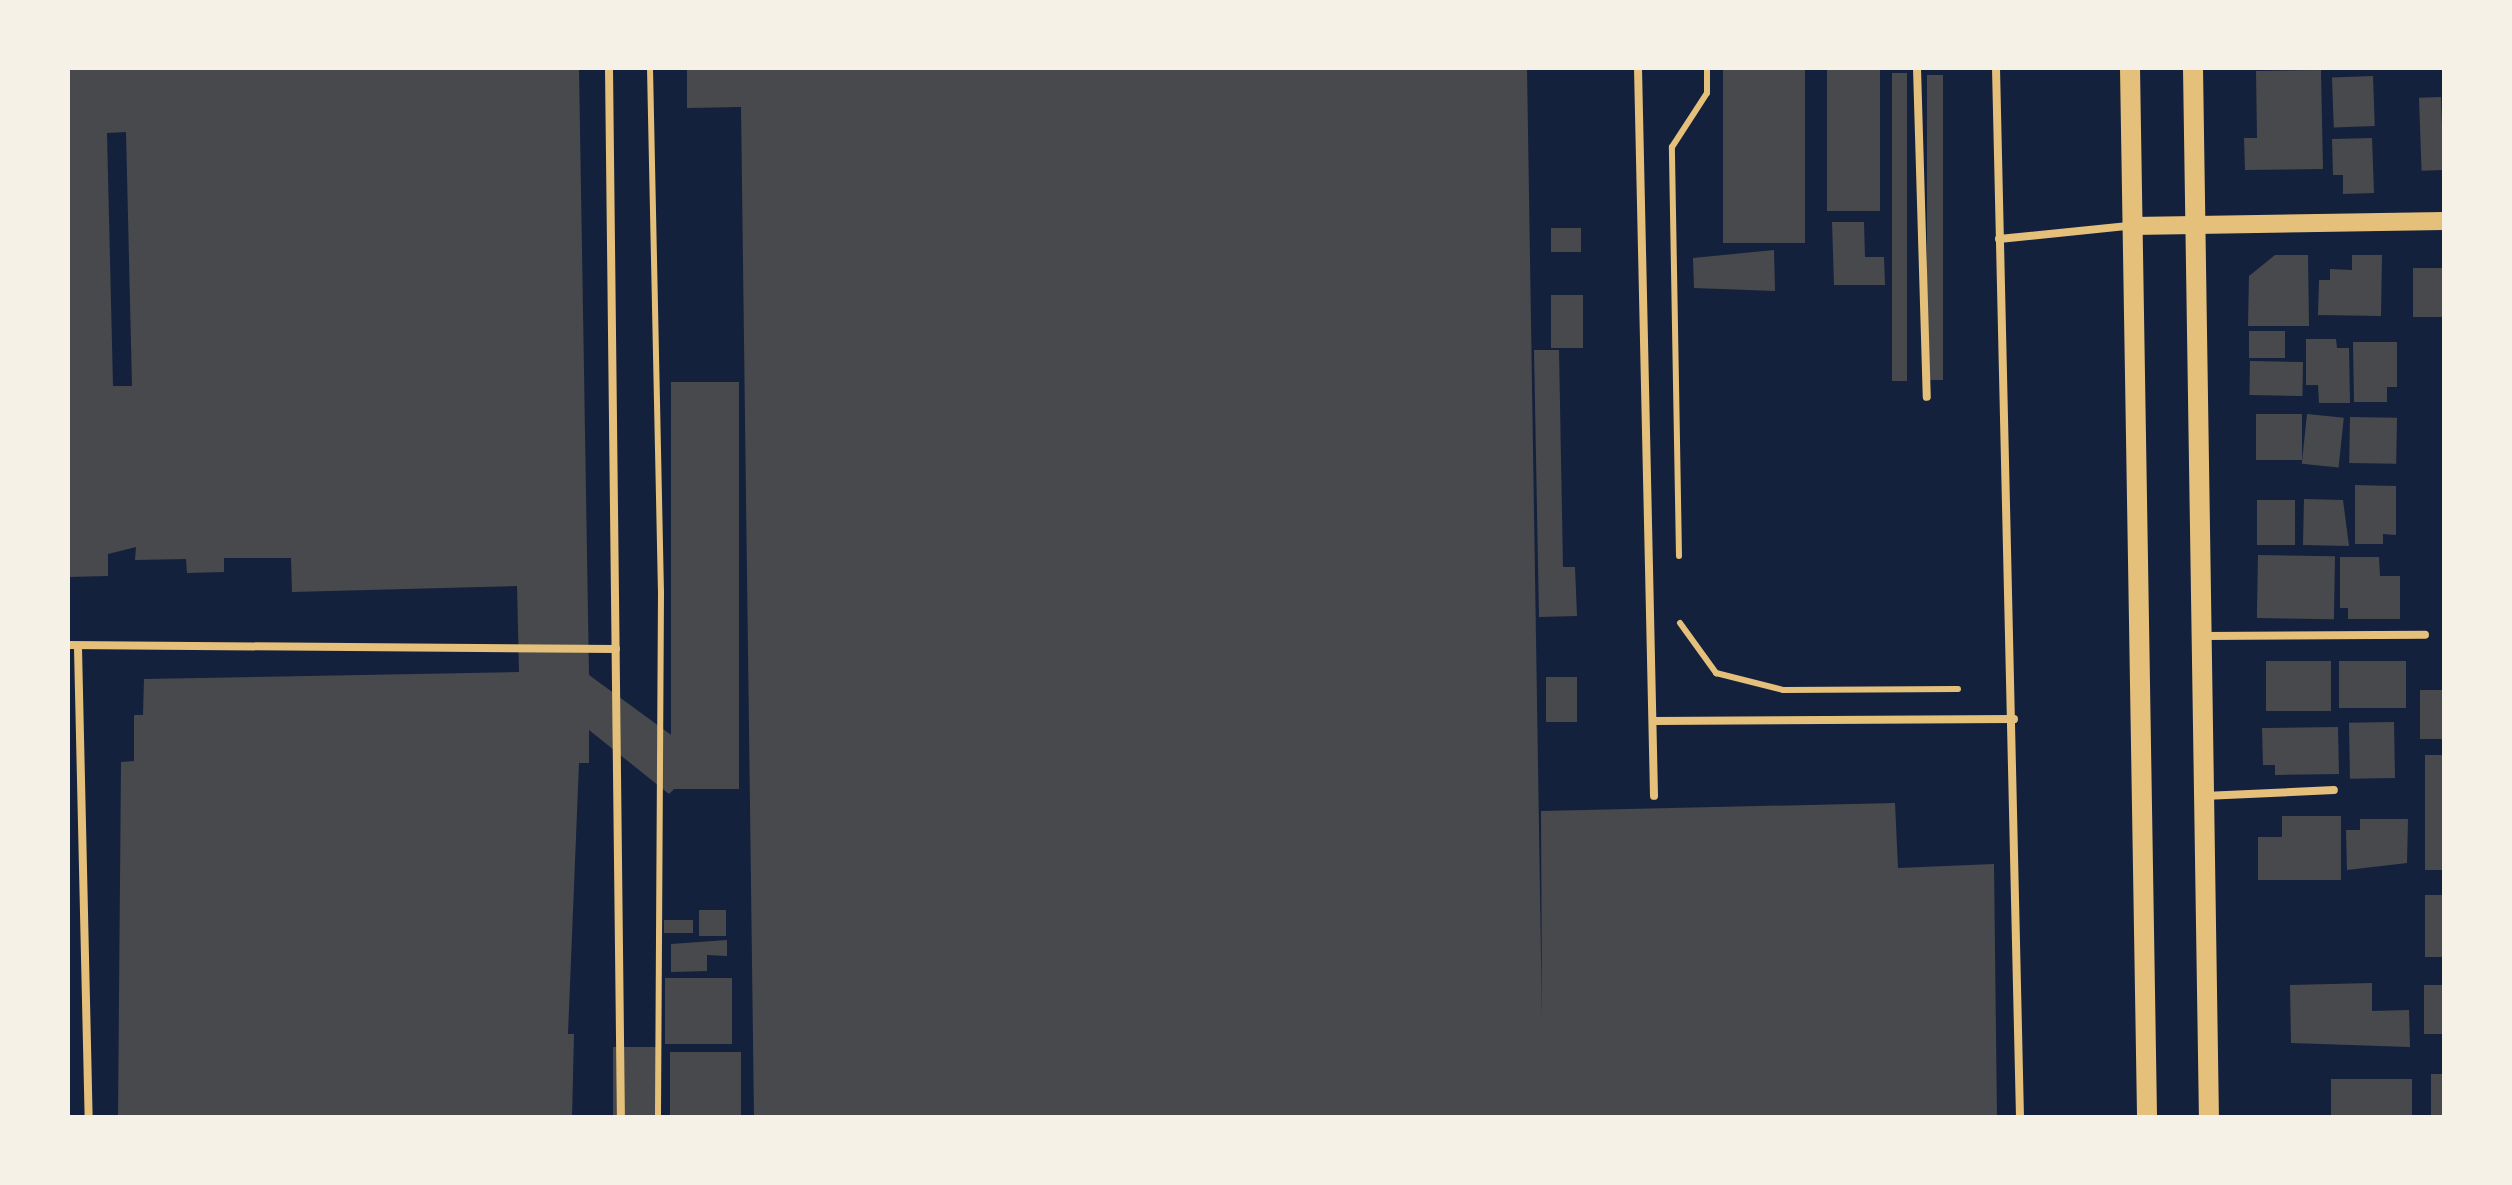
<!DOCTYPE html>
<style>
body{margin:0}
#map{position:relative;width:2512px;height:1185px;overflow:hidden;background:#14213d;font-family:Bitter,serif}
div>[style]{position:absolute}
.building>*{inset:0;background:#48494c;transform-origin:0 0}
.path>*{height:6px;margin:-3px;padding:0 3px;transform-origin:3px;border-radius:3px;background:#e5c07b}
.service>*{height:8px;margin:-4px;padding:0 4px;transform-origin:4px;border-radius:4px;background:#e5c07b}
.tertiary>*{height:18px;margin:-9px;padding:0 9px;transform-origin:9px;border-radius:9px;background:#e5c07b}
.secondary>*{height:20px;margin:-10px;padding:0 10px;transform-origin:10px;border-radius:10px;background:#e5c07b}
span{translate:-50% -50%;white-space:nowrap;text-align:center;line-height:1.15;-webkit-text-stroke:8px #f6f1e7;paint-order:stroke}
.frame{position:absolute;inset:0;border:70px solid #f6f1e7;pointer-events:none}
</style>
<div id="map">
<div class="building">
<div style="clip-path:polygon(evenodd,68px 68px,579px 68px,589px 675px,674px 737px,675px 788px,669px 794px,589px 730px,589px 763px,579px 763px,568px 1034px,574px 1034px,572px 1118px,118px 1118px,121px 762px,134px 761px,134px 715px,143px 715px,144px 679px,519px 672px,517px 586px,292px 592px,291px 558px,224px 558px,224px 572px,187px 573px,186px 559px,135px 560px,136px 547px,108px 554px,108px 576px,68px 577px,68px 68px,126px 132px,132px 386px,113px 386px,107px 133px,126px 132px)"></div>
<div style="clip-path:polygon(687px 68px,1527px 68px,1542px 1018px,1541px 811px,1895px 803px,1898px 868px,1994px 864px,1997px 1118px,754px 1118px,741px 107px,687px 108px)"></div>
<div style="left:1723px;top:68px;width:82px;height:175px"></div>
<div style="left:1827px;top:68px;width:53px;height:143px"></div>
<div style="clip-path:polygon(2321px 70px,2323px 169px,2245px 170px,2244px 138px,2257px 138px,2256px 71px)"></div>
<div style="left:1892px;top:73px;width:15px;height:308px"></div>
<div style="left:1927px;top:75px;width:16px;height:305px"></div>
<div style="left:2373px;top:76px;width:50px;height:41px;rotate:88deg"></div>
<div style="left:2441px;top:97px;width:73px;height:22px;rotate:88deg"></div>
<div style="clip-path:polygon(2372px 138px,2374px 193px,2343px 194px,2343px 175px,2333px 175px,2332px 139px)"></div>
<div style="clip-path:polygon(1832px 222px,1864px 222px,1865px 257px,1884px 257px,1885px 285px,1834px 285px)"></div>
<div style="left:1551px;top:228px;width:30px;height:24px"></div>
<div style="clip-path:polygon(1774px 250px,1775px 291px,1694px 288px,1693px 258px)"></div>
<div style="clip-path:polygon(2275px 255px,2308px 255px,2309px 326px,2248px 326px,2249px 276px)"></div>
<div style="clip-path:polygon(2352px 255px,2382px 255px,2381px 316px,2318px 315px,2319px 280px,2330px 280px,2330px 269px,2352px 270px)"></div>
<div style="left:2413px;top:268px;width:31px;height:49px"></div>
<div style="left:1551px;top:295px;width:32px;height:53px"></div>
<div style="left:2249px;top:331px;width:36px;height:27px"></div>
<div style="clip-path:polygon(2306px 339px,2336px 339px,2337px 348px,2349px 348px,2350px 403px,2319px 403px,2318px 385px,2306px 385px)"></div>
<div style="clip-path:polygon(2353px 342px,2397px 342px,2397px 387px,2387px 387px,2387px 402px,2354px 402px)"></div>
<div style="clip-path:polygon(1534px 350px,1559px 350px,1563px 567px,1575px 567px,1577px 616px,1539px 617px)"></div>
<div style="left:2250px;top:361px;width:53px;height:34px;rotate:1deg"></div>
<div style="left:671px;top:382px;width:68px;height:407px"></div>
<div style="left:2256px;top:414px;width:46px;height:46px"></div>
<div style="left:2307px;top:414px;width:37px;height:50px;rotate:6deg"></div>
<div style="left:2350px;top:417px;width:47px;height:46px;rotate:1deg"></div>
<div style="clip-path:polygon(2355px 485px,2396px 486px,2396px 535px,2383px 534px,2383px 544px,2355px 544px)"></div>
<div style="clip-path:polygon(2304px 499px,2343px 500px,2349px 546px,2303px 545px)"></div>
<div style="left:2257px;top:500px;width:38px;height:45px"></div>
<div style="left:2258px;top:555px;width:77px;height:63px;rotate:1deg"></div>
<div style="clip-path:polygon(2340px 557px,2379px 557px,2380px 576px,2400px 576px,2400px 619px,2348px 619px,2348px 608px,2340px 608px)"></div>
<div style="left:2266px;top:661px;width:65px;height:50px"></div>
<div style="left:2339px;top:661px;width:67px;height:47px"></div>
<div style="left:1546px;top:677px;width:31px;height:45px"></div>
<div style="left:2420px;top:690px;width:24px;height:49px"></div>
<div style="left:2394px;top:722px;width:56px;height:45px;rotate:89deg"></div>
<div style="clip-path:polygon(2338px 727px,2339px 774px,2275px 775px,2275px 765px,2263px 765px,2262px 728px)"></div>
<div style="left:2425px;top:755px;width:19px;height:115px"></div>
<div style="clip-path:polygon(2282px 816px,2341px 816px,2341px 880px,2258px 880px,2258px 837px,2282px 837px)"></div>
<div style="clip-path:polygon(2360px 819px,2408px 819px,2407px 863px,2347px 870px,2346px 830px,2360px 830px)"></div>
<div style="left:2425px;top:895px;width:19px;height:62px"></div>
<div style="left:699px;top:910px;width:27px;height:26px"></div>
<div style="left:693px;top:920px;width:13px;height:29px;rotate:90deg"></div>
<div style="clip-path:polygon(727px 940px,727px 956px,707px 955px,707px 971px,671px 972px,671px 944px)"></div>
<div style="left:665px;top:978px;width:67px;height:66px"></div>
<div style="clip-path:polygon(2372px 983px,2372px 1011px,2409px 1010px,2410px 1047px,2291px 1043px,2290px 985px)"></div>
<div style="left:2444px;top:985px;width:49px;height:20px;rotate:90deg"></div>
<div style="left:613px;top:1047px;width:45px;height:71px"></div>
<div style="left:670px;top:1052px;width:71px;height:66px"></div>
<div style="left:2444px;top:1074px;width:44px;height:13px;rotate:90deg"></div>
<div style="left:2412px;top:1079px;width:39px;height:81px;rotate:90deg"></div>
</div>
<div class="path">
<div style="left:650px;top:68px;width:524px;rotate:88.8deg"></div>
<div style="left:661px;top:592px;width:526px;rotate:90.33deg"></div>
<div style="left:1679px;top:556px;width:409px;rotate:-91deg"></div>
<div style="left:1672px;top:147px;width:64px;rotate:-57.1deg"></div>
<div style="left:1707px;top:93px;width:25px;rotate:-90deg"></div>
<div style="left:1680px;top:623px;width:62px;rotate:54.2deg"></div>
<div style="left:1716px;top:673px;width:69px;rotate:14.2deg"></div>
<div style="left:1783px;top:690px;width:175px;rotate:-0.3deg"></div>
</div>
<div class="service">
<div style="left:609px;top:68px;width:1050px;rotate:89.35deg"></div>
<div style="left:1638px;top:68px;width:728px;rotate:88.74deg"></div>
<div style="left:1917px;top:68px;width:329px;rotate:88.3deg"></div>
<div style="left:1996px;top:68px;width:1050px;rotate:88.69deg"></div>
<div style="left:1999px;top:239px;width:130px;rotate:-5.8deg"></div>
<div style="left:2204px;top:636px;width:221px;rotate:-0.3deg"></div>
<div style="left:68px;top:645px;width:548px;rotate:0.42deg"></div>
<div style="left:78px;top:648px;width:470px;rotate:88.7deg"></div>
<div style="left:1654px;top:721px;width:360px;rotate:-0.3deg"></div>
<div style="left:2204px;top:796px;width:130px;rotate:-2.6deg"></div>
</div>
<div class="tertiary">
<div style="left:2133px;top:226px;width:311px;rotate:-0.9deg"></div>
</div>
<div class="secondary">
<div style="left:2130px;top:68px;width:1050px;rotate:89.07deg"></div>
<div style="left:2193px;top:68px;width:1050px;rotate:89.13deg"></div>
</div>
<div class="frame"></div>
</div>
